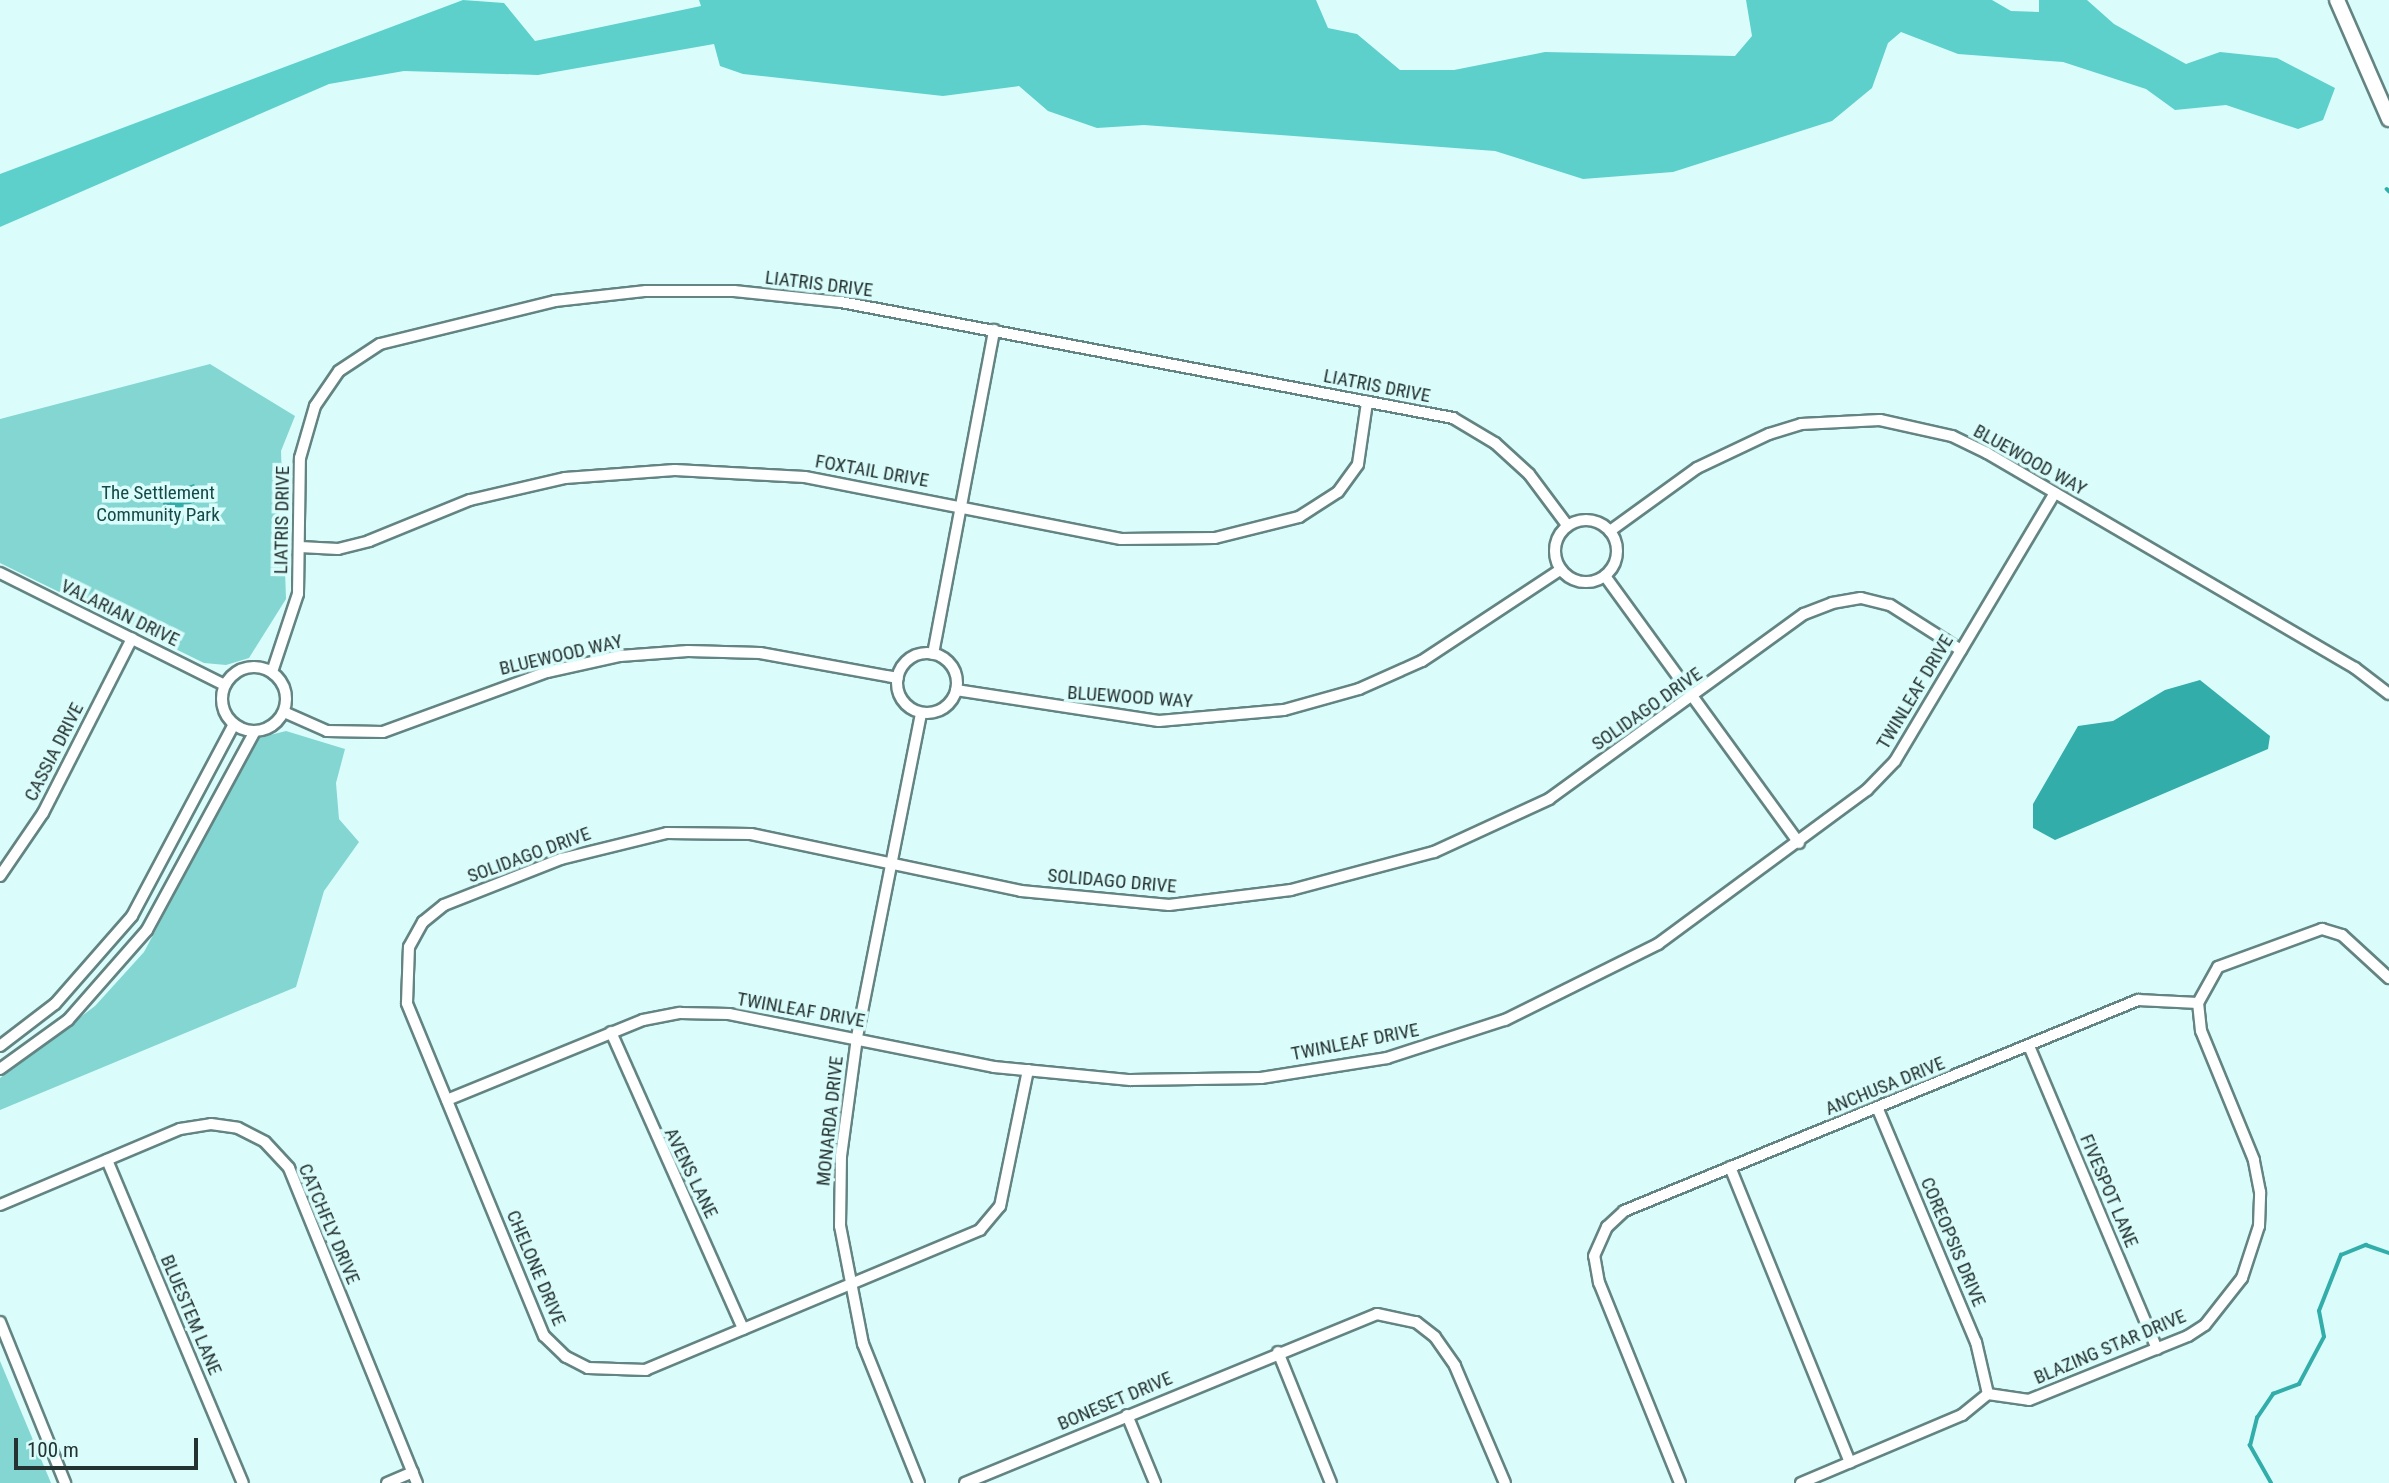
<!DOCTYPE html>
<style>
body{margin:0}
#map{position:relative;width:2389px;height:1483px;overflow:hidden;background:#dafdfb;font-family:"Roboto Condensed",sans-serif}
div>[style]{position:absolute}
.green>*{inset:0;background:#84d6d2}
.forest>*{inset:0;background:#5dd0cc}
.water>*{inset:0;background:#32ada9}
.stream>*{height:3.5px;margin:-1.75px;padding:0 1.75px;transform-origin:1.75px;border-radius:1.75px;background:#32ada9}
.roads{filter:drop-shadow(2px 0 #638482) drop-shadow(-2px 0 #638482) drop-shadow(0 2px #638482) drop-shadow(0 -2px #638482)}
.street>*{height:10px;margin:-5px;padding:0 5px;transform-origin:5px;border-radius:5px;background:#fff}
.street>.ring{margin:-5px;padding:0;box-sizing:content-box;background:none;border:10px solid #fff;border-radius:50%}
.secondary>*{height:14px;margin:-7px;padding:0 7px;transform-origin:7px;border-radius:7px;background:#fff}
span{translate:-50% -50%;white-space:nowrap;text-align:center;line-height:1.15;-webkit-text-stroke:7px #dafdfb;paint-order:stroke}
.street-label{font-size:19px;color:#243231}
.park-label{font-size:19px;color:#154948}
.scale{position:absolute;left:14px;top:1438px;width:184px;height:32px;box-sizing:border-box;border:4px solid #243231;border-top:0;padding-left:9px;font-size:21px;line-height:24px;white-space:nowrap;color:#243231;-webkit-text-stroke:5px #dafdfb;paint-order:stroke}
</style>
<div id="map">
<div class="green">
<div style="clip-path:polygon(210px 364px,295px 416px,281px 451px,286px 599px,249px 658px,226px 665px,204px 663px,0 563px,0 419px)"></div>
<div style="clip-path:polygon(286px 731px,345px 749px,336px 783px,339px 819px,359px 842px,324px 891px,296px 987px,0 1110px,0 1078px,95px 1006px,144px 952px,258px 738px)"></div>
<div style="clip-path:polygon(0 1361px,51px 1483px,0 1483px)"></div>
</div>
<div class="forest">
<div style="clip-path:polygon(463px 0,504px 3px,535px 41px,701px 6px,699px 0,1316px 0,1328px 28px,1357px 34px,1400px 70px,1454px 70px,1545px 52px,1735px 56px,1752px 36px,1746px 0,1992px 0,2011px 11px,2039px 12px,2039px 0,2087px 0,2114px 24px,2186px 64px,2220px 52px,2277px 58px,2335px 88px,2323px 120px,2298px 129px,2226px 105px,2175px 110px,2146px 89px,2063px 62px,1958px 54px,1901px 32px,1888px 43px,1872px 88px,1832px 121px,1673px 172px,1583px 179px,1495px 151px,1144px 125px,1097px 128px,1048px 111px,1019px 86px,943px 96px,743px 74px,720px 66px,714px 44px,538px 75px,404px 71px,329px 84px,0 227px,0 174px)"></div>
</div>
<div class="water">
<div style="clip-path:polygon(194px 484px,203px 499px,167px 513px,160px 496px)"></div>
<div style="clip-path:polygon(2200px 680px,2270px 736px,2268px 749px,2055px 840px,2033px 828px,2033px 804px,2078px 726px,2113px 721px,2165px 690px)"></div>
</div>
<div class="stream">
<div style="left:2387px;top:189px;width:3px;rotate:45deg"></div>
<div style="left:2271px;top:1483px;width:43px;rotate:-119.6deg"></div>
<div style="left:2250px;top:1446px;width:29px;rotate:-76deg"></div>
<div style="left:2257px;top:1418px;width:29px;rotate:-56deg"></div>
<div style="left:2273px;top:1394px;width:28px;rotate:-21deg"></div>
<div style="left:2299px;top:1384px;width:53px;rotate:-62deg"></div>
<div style="left:2324px;top:1337px;width:26px;rotate:-101deg"></div>
<div style="left:2319px;top:1311px;width:60px;rotate:-68.6deg"></div>
<div style="left:2341px;top:1255px;width:27px;rotate:-22deg"></div>
<div style="left:2366px;top:1245px;width:24px;rotate:19deg"></div>
</div>
<div class="roads">
<div class="street">
<div class="ring" style="left:1555px;top:520px;width:52px;height:52px"></div>
<div style="left:1610px;top:531px;width:107px;rotate:-35.9deg"></div>
<div style="left:1697px;top:468px;width:80px;rotate:-25.3deg"></div>
<div style="left:1769px;top:434px;width:34px;rotate:-17deg"></div>
<div style="left:1801px;top:424px;width:79px;rotate:-2.9deg"></div>
<div style="left:1880px;top:420px;width:74px;rotate:12.5deg"></div>
<div style="left:1952px;top:436px;width:39px;rotate:26deg"></div>
<div style="left:1987px;top:453px;width:426px;rotate:30.3deg"></div>
<div style="left:2355px;top:668px;width:43px;rotate:37.4deg"></div>
<div style="left:300px;top:547px;width:38px;rotate:3deg"></div>
<div style="left:338px;top:549px;width:32px;rotate:-14deg"></div>
<div style="left:369px;top:541px;width:109px;rotate:-22.1deg"></div>
<div style="left:470px;top:500px;width:98px;rotate:-13deg"></div>
<div style="left:565px;top:478px;width:110px;rotate:-4.2deg"></div>
<div style="left:675px;top:470px;width:130px;rotate:3.1deg"></div>
<div style="left:805px;top:477px;width:322px;rotate:11.1deg"></div>
<div style="left:1121px;top:539px;width:94px;rotate:-0.6deg"></div>
<div style="left:1215px;top:538px;width:87px;rotate:-14deg"></div>
<div style="left:1299px;top:517px;width:46px;rotate:-32.7deg"></div>
<div style="left:1338px;top:492px;width:34px;rotate:-54deg"></div>
<div style="left:1358px;top:464px;width:63px;rotate:-81.7deg"></div>
<div style="left:0;top:573px;width:251px;rotate:26.5deg"></div>
<div style="left:1605px;top:576px;width:330px;rotate:54deg"></div>
<div class="ring" style="left:897px;top:653px;width:50px;height:50px"></div>
<div style="left:933px;top:654px;width:330px;rotate:-79.3deg"></div>
<div class="ring" style="left:222px;top:667px;width:54px;height:54px"></div>
<div style="left:272px;top:672px;width:82px;rotate:-71.6deg"></div>
<div style="left:298px;top:594px;width:136px;rotate:-89.2deg"></div>
<div style="left:300px;top:458px;width:54px;rotate:-73.9deg"></div>
<div style="left:315px;top:406px;width:42px;rotate:-55.6deg"></div>
<div style="left:339px;top:371px;width:49px;rotate:-33.4deg"></div>
<div style="left:380px;top:344px;width:180px;rotate:-13.8deg"></div>
<div style="left:555px;top:301px;width:92px;rotate:-6.3deg"></div>
<div style="left:646px;top:291px;width:88px"></div>
<div style="left:734px;top:291px;width:108px;rotate:5.9deg"></div>
<div style="left:841px;top:302px;width:623px;rotate:10.73deg"></div>
<div style="left:1453px;top:418px;width:49px;rotate:30.8deg"></div>
<div style="left:1495px;top:443px;width:46px;rotate:42.4deg"></div>
<div style="left:1529px;top:474px;width:64px;rotate:53.3deg"></div>
<div style="left:956px;top:690px;width:205px;rotate:8.7deg"></div>
<div style="left:1159px;top:721px;width:125px;rotate:-5deg"></div>
<div style="left:1284px;top:710px;width:78px;rotate:-15.6deg"></div>
<div style="left:1359px;top:689px;width:69px;rotate:-24deg"></div>
<div style="left:1422px;top:661px;width:165px;rotate:-33.4deg"></div>
<div style="left:284px;top:712px;width:47px;rotate:23.8deg"></div>
<div style="left:327px;top:731px;width:56px;rotate:1deg"></div>
<div style="left:383px;top:732px;width:175px;rotate:-20.1deg"></div>
<div style="left:547px;top:672px;width:75px;rotate:-12.4deg"></div>
<div style="left:620px;top:656px;width:68px;rotate:-4.2deg"></div>
<div style="left:688px;top:651px;width:72px;rotate:1.6deg"></div>
<div style="left:760px;top:653px;width:140px;rotate:10.3deg"></div>
<div style="left:0;top:876px;width:76px;rotate:-55.7deg"></div>
<div style="left:43px;top:813px;width:196px;rotate:-63deg"></div>
<div style="left:611px;top:1032px;width:325px;rotate:66deg"></div>
<div style="left:0;top:1046px;width:69px;rotate:-37.4deg"></div>
<div style="left:55px;top:1004px;width:117px;rotate:-48.8deg"></div>
<div style="left:132px;top:916px;width:217px;rotate:-62deg"></div>
<div style="left:2029px;top:1046px;width:329px;rotate:67.1deg"></div>
<div style="left:0;top:1069px;width:84px;rotate:-35.8deg"></div>
<div style="left:68px;top:1020px;width:120px;rotate:-48.7deg"></div>
<div style="left:147px;top:930px;width:226px;rotate:-61.5deg"></div>
<div style="left:1028px;top:1070px;width:139px;rotate:101.6deg"></div>
<div style="left:1000px;top:1206px;width:31px;rotate:130deg"></div>
<div style="left:980px;top:1230px;width:362px;rotate:157.3deg"></div>
<div style="left:646px;top:1370px;width:58px;rotate:-178deg"></div>
<div style="left:588px;top:1368px;width:25px;rotate:-153deg"></div>
<div style="left:566px;top:1357px;width:30px;rotate:-136deg"></div>
<div style="left:544px;top:1336px;width:360px;rotate:-112.4deg"></div>
<div style="left:407px;top:1003px;width:56px;rotate:-88deg"></div>
<div style="left:409px;top:947px;width:29px;rotate:-61deg"></div>
<div style="left:423px;top:922px;width:27px;rotate:-39deg"></div>
<div style="left:444px;top:905px;width:126px;rotate:-21.5deg"></div>
<div style="left:561px;top:859px;width:109px;rotate:-13.8deg"></div>
<div style="left:667px;top:833px;width:84px;rotate:0.7deg"></div>
<div style="left:751px;top:834px;width:276px;rotate:11.9deg"></div>
<div style="left:1021px;top:891px;width:149px;rotate:5.4deg"></div>
<div style="left:1169px;top:905px;width:123px;rotate:-7deg"></div>
<div style="left:1291px;top:890px;width:148px;rotate:-14.9deg"></div>
<div style="left:1434px;top:852px;width:127px;rotate:-24.7deg"></div>
<div style="left:1549px;top:799px;width:315px;rotate:-36deg"></div>
<div style="left:1804px;top:614px;width:30px;rotate:-21deg"></div>
<div style="left:1832px;top:603px;width:29px;rotate:-10deg"></div>
<div style="left:1861px;top:598px;width:30px;rotate:14deg"></div>
<div style="left:1890px;top:605px;width:84px;rotate:32.4deg"></div>
<div style="left:447px;top:1100px;width:212px;rotate:-22.2deg"></div>
<div style="left:643px;top:1020px;width:38px;rotate:-11deg"></div>
<div style="left:680px;top:1013px;width:49px;rotate:1.2deg"></div>
<div style="left:729px;top:1014px;width:270px;rotate:11.3deg"></div>
<div style="left:994px;top:1067px;width:137px;rotate:5.5deg"></div>
<div style="left:1130px;top:1080px;width:131px;rotate:-0.9deg"></div>
<div style="left:1261px;top:1078px;width:128px;rotate:-9deg"></div>
<div style="left:1387px;top:1058px;width:124px;rotate:-17.9deg"></div>
<div style="left:1505px;top:1020px;width:171px;rotate:-26.4deg"></div>
<div style="left:1658px;top:944px;width:260px;rotate:-36.4deg"></div>
<div style="left:1867px;top:790px;width:40px;rotate:-46deg"></div>
<div style="left:1895px;top:761px;width:312px;rotate:-59.2deg"></div>
<div style="left:1877px;top:1107px;width:255px;rotate:67.2deg"></div>
<div style="left:1976px;top:1342px;width:53px;rotate:77deg"></div>
<div style="left:107px;top:1160px;width:350px;rotate:67.2deg"></div>
<div style="left:1730px;top:1167px;width:319px;rotate:67.9deg"></div>
<div style="left:0;top:1205px;width:195px;rotate:-22.9deg"></div>
<div style="left:180px;top:1129px;width:31px;rotate:-9deg"></div>
<div style="left:211px;top:1124px;width:27px;rotate:8deg"></div>
<div style="left:238px;top:1128px;width:30px;rotate:27deg"></div>
<div style="left:265px;top:1142px;width:35px;rotate:47deg"></div>
<div style="left:289px;top:1168px;width:340px;rotate:67.9deg"></div>
<div style="left:0;top:1322px;width:174px;rotate:68deg"></div>
<div style="left:1278px;top:1352px;width:141px;rotate:68deg"></div>
<div style="left:1988px;top:1394px;width:41px;rotate:8.3deg"></div>
<div style="left:2029px;top:1400px;width:171px;rotate:-21.9deg"></div>
<div style="left:2188px;top:1336px;width:20px;rotate:-33deg"></div>
<div style="left:2205px;top:1325px;width:60px;rotate:-51.8deg"></div>
<div style="left:2242px;top:1278px;width:55px;rotate:-71.9deg"></div>
<div style="left:2259px;top:1226px;width:34px;rotate:-88deg"></div>
<div style="left:2260px;top:1192px;width:33px;rotate:-101deg"></div>
<div style="left:2254px;top:1160px;width:139px;rotate:-112.3deg"></div>
<div style="left:2201px;top:1031px;width:28px;rotate:-96deg"></div>
<div style="left:2198px;top:1003px;width:41px;rotate:-60.9deg"></div>
<div style="left:2218px;top:967px;width:111px;rotate:-20.1deg"></div>
<div style="left:2322px;top:929px;width:21px;rotate:17deg"></div>
<div style="left:2342px;top:935px;width:64px;rotate:42.5deg"></div>
<div style="left:1127px;top:1415px;width:74px;rotate:67.6deg"></div>
<div style="left:387px;top:1483px;width:28px;rotate:-23deg"></div>
<div style="left:919px;top:1483px;width:150px;rotate:-111.9deg"></div>
<div style="left:863px;top:1344px;width:120px;rotate:-101deg"></div>
<div style="left:840px;top:1226px;width:70px;rotate:-89.2deg"></div>
<div style="left:841px;top:1156px;width:120px;rotate:-82.3deg"></div>
<div style="left:857px;top:1037px;width:330px;rotate:-78.8deg"></div>
<div style="left:965px;top:1483px;width:445px;rotate:-22.3deg"></div>
<div style="left:1377px;top:1314px;width:40px;rotate:12deg"></div>
<div style="left:1416px;top:1322px;width:24px;rotate:38deg"></div>
<div style="left:1435px;top:1337px;width:35px;rotate:55deg"></div>
<div style="left:1455px;top:1366px;width:127px;rotate:66.9deg"></div>
<div style="left:1680px;top:1483px;width:216px;rotate:-112deg"></div>
<div style="left:1599px;top:1283px;width:27px;rotate:-100deg"></div>
<div style="left:1594px;top:1256px;width:32px;rotate:-66deg"></div>
<div style="left:1607px;top:1227px;width:23px;rotate:-43deg"></div>
<div style="left:1624px;top:1211px;width:556px;rotate:-22.32deg"></div>
<div style="left:2138px;top:1000px;width:60px;rotate:2.9deg"></div>
<div style="left:1801px;top:1483px;width:175px;rotate:-22.9deg"></div>
<div style="left:1962px;top:1415px;width:33px;rotate:-39deg"></div>
</div>
<div class="secondary">
<div style="left:2337px;top:0;width:130px;rotate:66.4deg"></div>
</div>
</div>
<div class="street-label">
<span style="left:819px;top:284px;rotate:7deg">LIATRIS DRIVE</span>
<span style="left:1377px;top:386px;rotate:11deg">LIATRIS DRIVE</span>
<span style="left:2030px;top:460px;rotate:29deg">BLUEWOOD WAY</span>
<span style="left:872px;top:471px;rotate:10deg">FOXTAIL DRIVE</span>
<span style="left:282px;top:520px;rotate:-89deg">LIATRIS DRIVE</span>
<span style="left:120px;top:613px;rotate:26deg">VALARIAN DRIVE</span>
<span style="left:561px;top:655px;rotate:-13deg">BLUEWOOD WAY</span>
<span style="left:1915px;top:692px;rotate:-59deg">TWINLEAF DRIVE</span>
<span style="left:1130px;top:697px;rotate:4deg">BLUEWOOD WAY</span>
<span style="left:1647px;top:709px;rotate:-35deg">SOLIDAGO DRIVE</span>
<span style="left:54px;top:752px;rotate:-63deg">CASSIA DRIVE</span>
<span style="left:529px;top:855px;rotate:-20deg">SOLIDAGO DRIVE</span>
<span style="left:1112px;top:881px;rotate:5deg">SOLIDAGO DRIVE</span>
<span style="left:801px;top:1010px;rotate:10deg">TWINLEAF DRIVE</span>
<span style="left:1355px;top:1042px;rotate:-11deg">TWINLEAF DRIVE</span>
<span style="left:1885px;top:1086px;rotate:-22deg">ANCHUSA DRIVE</span>
<span style="left:830px;top:1121px;rotate:-84deg">MONARDA DRIVE</span>
<span style="left:691px;top:1173px;rotate:64deg">AVENS LANE</span>
<span style="left:2109px;top:1191px;rotate:67deg">FIVESPOT LANE</span>
<span style="left:329px;top:1224px;rotate:67deg">CATCHFLY DRIVE</span>
<span style="left:1953px;top:1242px;rotate:67deg">COREOPSIS DRIVE</span>
<span style="left:536px;top:1268px;rotate:67deg">CHELONE DRIVE</span>
<span style="left:191px;top:1315px;rotate:67deg">BLUESTEM LANE</span>
<span style="left:2110px;top:1347px;rotate:-23deg">BLAZING STAR DRIVE</span>
<span style="left:1115px;top:1401px;rotate:-23deg">BONESET DRIVE</span>
</div>
<div class="park-label">
<span style="left:158px;top:504px">The Settlement<br>Community Park</span>
</div>
<div class="scale">100 m</div>
</div>
